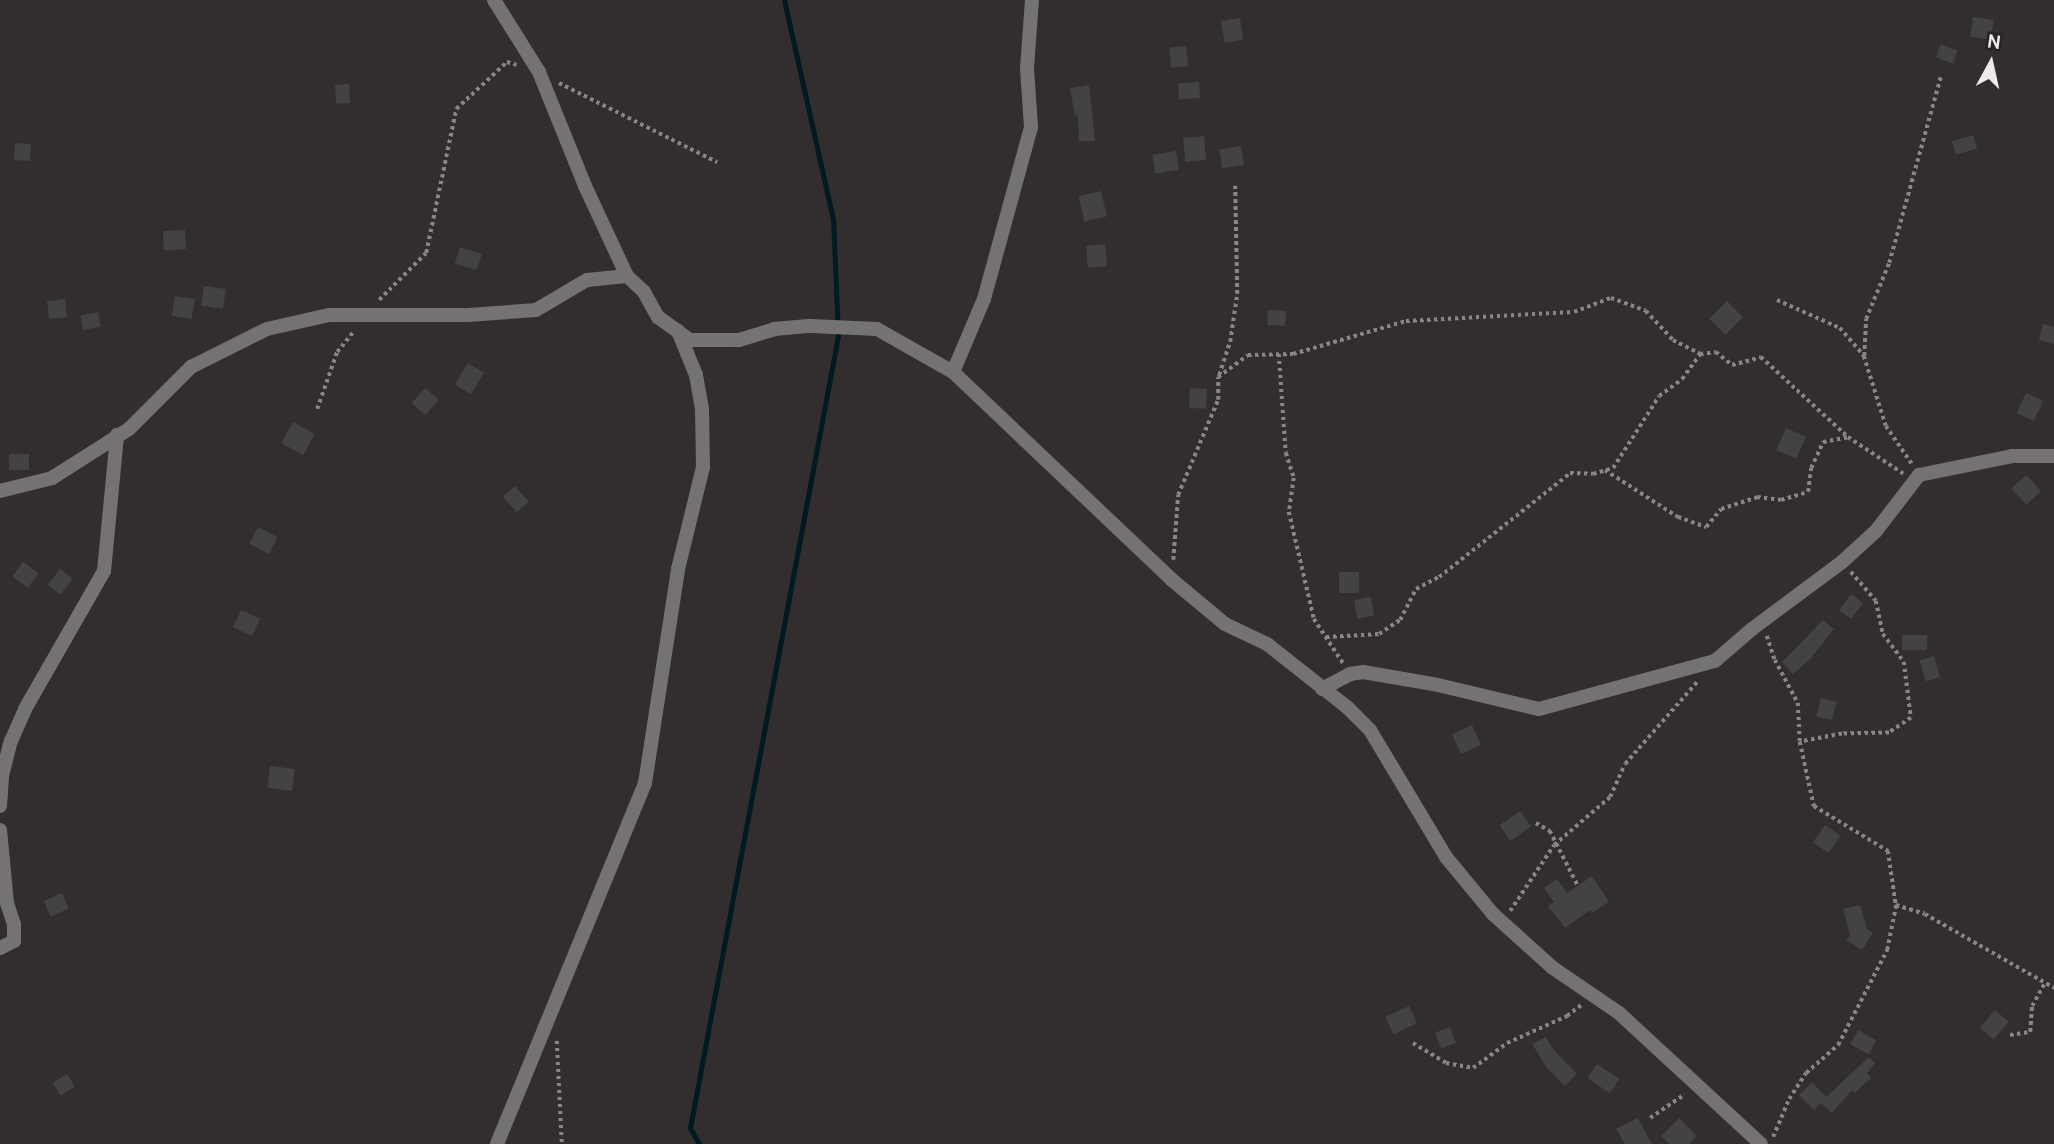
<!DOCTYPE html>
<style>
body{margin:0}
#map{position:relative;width:2054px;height:1144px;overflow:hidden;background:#312e2d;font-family:Cabin,sans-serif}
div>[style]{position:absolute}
.stream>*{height:5px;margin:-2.5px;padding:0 2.5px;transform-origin:2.5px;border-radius:2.5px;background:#001a22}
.building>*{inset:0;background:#434346;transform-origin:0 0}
.path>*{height:3.5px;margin-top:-1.75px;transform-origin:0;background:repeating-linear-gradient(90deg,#898685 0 3.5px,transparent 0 7px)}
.street>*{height:14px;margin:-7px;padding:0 7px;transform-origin:7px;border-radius:7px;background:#747372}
span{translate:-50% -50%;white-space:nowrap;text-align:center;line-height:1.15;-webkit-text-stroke:6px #272523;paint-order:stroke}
.north{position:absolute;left:1956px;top:28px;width:70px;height:70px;-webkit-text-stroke:5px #272523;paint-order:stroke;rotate:8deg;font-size:19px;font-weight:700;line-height:28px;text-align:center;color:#edebea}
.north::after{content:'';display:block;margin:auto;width:24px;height:32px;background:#edebea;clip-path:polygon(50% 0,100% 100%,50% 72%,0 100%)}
</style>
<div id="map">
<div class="stream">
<div style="left:699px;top:1144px;width:18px;rotate:-119deg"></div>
<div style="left:690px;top:1128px;width:806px;rotate:-79.42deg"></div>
<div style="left:838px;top:336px;width:117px;rotate:-92.4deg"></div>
<div style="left:833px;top:219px;width:224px;rotate:-102.6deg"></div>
</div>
<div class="building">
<div style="left:1973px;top:17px;width:21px;height:20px;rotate:8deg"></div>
<div style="left:1240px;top:18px;width:22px;height:19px;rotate:82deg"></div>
<div style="left:1941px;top:44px;width:18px;height:14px;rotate:22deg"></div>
<div style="left:1186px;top:46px;width:20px;height:17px;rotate:84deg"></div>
<div style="left:1199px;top:82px;width:16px;height:21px;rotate:86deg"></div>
<div style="left:349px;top:84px;width:19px;height:14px;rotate:87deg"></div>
<div style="clip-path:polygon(1089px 85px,1095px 141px,1079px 141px,1078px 115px,1075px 116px,1070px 88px)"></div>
<div style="left:1973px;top:135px;width:14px;height:22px;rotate:73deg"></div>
<div style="left:1204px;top:136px;width:24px;height:21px;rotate:85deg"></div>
<div style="left:15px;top:143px;width:16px;height:17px;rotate:4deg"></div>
<div style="left:1241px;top:146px;width:19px;height:22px;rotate:81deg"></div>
<div style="left:1176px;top:151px;width:19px;height:24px;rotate:81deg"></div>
<div style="left:1101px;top:191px;width:26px;height:23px;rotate:77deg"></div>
<div style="left:185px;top:230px;width:19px;height:22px;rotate:87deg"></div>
<div style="left:1105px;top:244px;width:22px;height:19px;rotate:85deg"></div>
<div style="left:460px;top:247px;width:23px;height:17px;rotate:18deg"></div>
<div style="left:204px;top:286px;width:22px;height:20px;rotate:8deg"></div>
<div style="left:175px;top:296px;width:20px;height:20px;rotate:9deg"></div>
<div style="left:65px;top:299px;width:18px;height:18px;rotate:84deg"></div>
<div style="left:1727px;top:301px;width:23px;height:25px;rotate:45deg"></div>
<div style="left:1268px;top:310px;width:18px;height:15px;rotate:3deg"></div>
<div style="left:98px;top:312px;width:15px;height:18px;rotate:79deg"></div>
<div style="clip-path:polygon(2043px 324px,2054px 327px,2054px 344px,2039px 340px)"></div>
<div style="left:468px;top:363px;width:19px;height:25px;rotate:32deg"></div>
<div style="left:425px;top:388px;width:18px;height:20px;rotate:41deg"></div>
<div style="left:1190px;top:388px;width:17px;height:20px;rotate:3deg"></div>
<div style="left:2026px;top:393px;width:19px;height:22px;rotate:25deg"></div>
<div style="left:293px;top:422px;width:25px;height:24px;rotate:29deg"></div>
<div style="left:1786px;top:428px;width:22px;height:24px;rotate:24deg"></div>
<div style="left:29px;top:454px;width:16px;height:20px;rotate:90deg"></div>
<div style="left:2026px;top:475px;width:22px;height:20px;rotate:47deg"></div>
<div style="left:515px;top:486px;width:21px;height:16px;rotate:49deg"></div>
<div style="left:258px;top:527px;width:22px;height:19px;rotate:27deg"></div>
<div style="left:23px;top:562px;width:19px;height:18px;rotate:36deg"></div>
<div style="left:60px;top:569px;width:16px;height:20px;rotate:38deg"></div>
<div style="left:1339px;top:572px;width:20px;height:21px"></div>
<div style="left:1851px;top:594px;width:15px;height:20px;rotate:37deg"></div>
<div style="left:1371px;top:597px;width:19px;height:17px;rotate:81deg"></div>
<div style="left:241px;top:610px;width:21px;height:19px;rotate:25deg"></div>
<div style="clip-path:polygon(1823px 620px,1834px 629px,1810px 659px,1793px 674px,1782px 662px)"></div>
<div style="left:1902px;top:635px;width:25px;height:15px"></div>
<div style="left:1934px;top:656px;width:22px;height:15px;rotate:74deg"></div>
<div style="left:1821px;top:698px;width:16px;height:19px;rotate:14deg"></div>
<div style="left:1472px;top:725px;width:22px;height:22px;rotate:66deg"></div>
<div style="left:270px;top:766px;width:25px;height:22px;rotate:7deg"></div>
<div style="left:1520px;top:811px;width:19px;height:25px;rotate:55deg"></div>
<div style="left:1825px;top:825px;width:19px;height:21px;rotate:35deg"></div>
<div style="clip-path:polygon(1592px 876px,1609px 902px,1592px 913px,1590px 910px,1565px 928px,1548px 906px,1554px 902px,1544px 888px,1557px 879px,1567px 893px)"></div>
<div style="left:62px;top:893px;width:17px;height:20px;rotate:66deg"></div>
<div style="clip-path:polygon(1860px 905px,1867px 929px,1873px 933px,1862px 950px,1846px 940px,1850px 935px,1843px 909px)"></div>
<div style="left:1409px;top:1006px;width:19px;height:26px;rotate:65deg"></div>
<div style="left:1995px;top:1010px;width:18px;height:23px;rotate:41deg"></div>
<div style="left:1450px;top:1027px;width:17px;height:16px;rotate:69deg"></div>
<div style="left:1858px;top:1030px;width:21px;height:16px;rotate:29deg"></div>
<div style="clip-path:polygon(1546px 1037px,1553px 1049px,1577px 1074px,1565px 1086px,1547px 1068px,1532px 1044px)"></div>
<div style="clip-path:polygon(1869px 1057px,1875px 1063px,1867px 1073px,1871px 1078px,1855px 1093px,1852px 1090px,1832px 1113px,1821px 1103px,1814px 1110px,1799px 1095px,1812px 1082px,1826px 1097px)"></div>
<div style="left:1597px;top:1064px;width:27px;height:17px;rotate:34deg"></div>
<div style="left:67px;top:1074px;width:15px;height:17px;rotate:58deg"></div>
<div style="clip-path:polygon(1638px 1118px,1652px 1144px,1625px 1144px,1616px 1129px)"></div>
<div style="clip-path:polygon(1679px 1118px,1697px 1136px,1689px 1144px,1669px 1144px,1661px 1136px)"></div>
</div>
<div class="path">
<div style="left:559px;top:83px;width:177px;rotate:26.6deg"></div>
<div style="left:379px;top:300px;width:66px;rotate:-45deg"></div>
<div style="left:426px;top:253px;width:147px;rotate:-78.2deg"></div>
<div style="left:456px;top:109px;width:69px;rotate:-42.7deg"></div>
<div style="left:507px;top:62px;width:10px;rotate:17deg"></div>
<div style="left:1777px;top:300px;width:69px;rotate:24deg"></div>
<div style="left:1840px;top:328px;width:37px;rotate:49deg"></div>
<div style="left:1864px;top:356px;width:73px;rotate:72.6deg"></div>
<div style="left:1886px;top:426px;width:46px;rotate:55.6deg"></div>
<div style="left:1279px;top:354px;width:99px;rotate:86deg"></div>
<div style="left:1286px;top:453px;width:26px;rotate:72deg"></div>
<div style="left:1294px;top:478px;width:34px;rotate:98deg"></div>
<div style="left:1289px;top:512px;width:110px;rotate:76.8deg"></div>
<div style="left:1314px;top:619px;width:53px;rotate:56.6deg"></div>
<div style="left:1864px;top:356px;width:37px;rotate:-87deg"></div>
<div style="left:1866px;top:319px;width:61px;rotate:-67.7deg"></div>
<div style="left:1889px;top:263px;width:195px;rotate:-74.5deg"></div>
<div style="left:1219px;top:375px;width:35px;rotate:-72deg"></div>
<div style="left:1230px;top:342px;width:49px;rotate:-81.7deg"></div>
<div style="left:1237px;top:294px;width:108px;rotate:-91.1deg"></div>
<div style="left:317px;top:409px;width:60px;rotate:-70.7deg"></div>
<div style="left:337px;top:352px;width:27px;rotate:-51deg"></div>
<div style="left:1605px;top:470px;width:87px;rotate:32.8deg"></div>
<div style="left:1678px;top:517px;width:30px;rotate:20deg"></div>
<div style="left:1706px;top:527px;width:23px;rotate:-50deg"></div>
<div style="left:1721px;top:509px;width:38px;rotate:-18deg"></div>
<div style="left:1757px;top:497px;width:24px;rotate:7deg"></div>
<div style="left:1781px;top:500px;width:28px;rotate:-17deg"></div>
<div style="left:1808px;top:492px;width:24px;rotate:-83deg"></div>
<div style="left:1811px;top:468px;width:29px;rotate:-65deg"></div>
<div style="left:1823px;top:442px;width:25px;rotate:-11deg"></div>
<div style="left:1173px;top:560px;width:65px;rotate:-85.6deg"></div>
<div style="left:1178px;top:495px;width:103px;rotate:-67.2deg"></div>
<div style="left:1218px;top:400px;width:23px;rotate:-90deg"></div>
<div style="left:1218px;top:377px;width:37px;rotate:-36deg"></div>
<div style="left:1248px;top:355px;width:45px;rotate:-1.3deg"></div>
<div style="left:1293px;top:354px;width:118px;rotate:-16.3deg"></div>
<div style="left:1406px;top:321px;width:168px;rotate:-3.1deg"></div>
<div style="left:1574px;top:312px;width:40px;rotate:-21deg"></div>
<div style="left:1611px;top:298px;width:37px;rotate:20deg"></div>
<div style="left:1646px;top:311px;width:40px;rotate:47deg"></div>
<div style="left:1673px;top:340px;width:30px;rotate:27deg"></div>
<div style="left:1700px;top:354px;width:16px;rotate:-7deg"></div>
<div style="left:1716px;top:352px;width:21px;rotate:39deg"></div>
<div style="left:1732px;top:365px;width:30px;rotate:-15deg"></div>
<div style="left:1761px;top:357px;width:118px;rotate:42.6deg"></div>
<div style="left:1848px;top:437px;width:67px;rotate:33.5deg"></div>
<div style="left:1851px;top:572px;width:38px;rotate:49deg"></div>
<div style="left:1876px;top:601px;width:34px;rotate:78deg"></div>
<div style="left:1883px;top:634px;width:35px;rotate:53deg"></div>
<div style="left:1904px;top:662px;width:56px;rotate:82.9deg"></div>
<div style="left:1911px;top:718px;width:27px;rotate:146deg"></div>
<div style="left:1889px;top:733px;width:47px;rotate:178.8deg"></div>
<div style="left:1842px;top:734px;width:43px;rotate:169.2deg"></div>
<div style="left:1800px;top:742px;width:66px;rotate:77.7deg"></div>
<div style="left:1814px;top:806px;width:87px;rotate:31.3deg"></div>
<div style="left:1888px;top:851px;width:55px;rotate:81.6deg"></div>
<div style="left:1896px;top:905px;width:30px;rotate:17deg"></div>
<div style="left:1925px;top:914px;width:149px;rotate:29.8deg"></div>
<div style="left:1767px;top:636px;width:25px;rotate:72deg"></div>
<div style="left:1775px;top:660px;width:49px;rotate:61.9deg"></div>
<div style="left:1798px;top:703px;width:39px;rotate:87deg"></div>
<div style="left:1326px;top:637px;width:53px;rotate:-3.2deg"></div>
<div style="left:1379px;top:634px;width:25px;rotate:-34deg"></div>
<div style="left:1400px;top:620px;width:35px;rotate:-63deg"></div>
<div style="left:1416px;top:589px;width:26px;rotate:-28deg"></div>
<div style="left:1439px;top:577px;width:167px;rotate:-38.4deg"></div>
<div style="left:1570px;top:473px;width:23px;rotate:2deg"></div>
<div style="left:1593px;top:474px;width:21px;rotate:-17deg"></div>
<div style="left:1613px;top:468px;width:85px;rotate:-57.4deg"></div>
<div style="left:1659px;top:396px;width:29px;rotate:-36deg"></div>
<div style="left:1682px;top:379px;width:31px;rotate:-54deg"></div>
<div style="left:1536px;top:823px;width:16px;rotate:30deg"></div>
<div style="left:1550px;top:831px;width:62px;rotate:63deg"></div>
<div style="left:1510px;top:911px;width:79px;rotate:-56.3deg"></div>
<div style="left:1554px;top:845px;width:74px;rotate:-40.6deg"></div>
<div style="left:1610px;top:797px;width:36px;rotate:-66deg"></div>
<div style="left:1625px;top:764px;width:111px;rotate:-48.7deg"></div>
<div style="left:2010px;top:1035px;width:20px;rotate:-9deg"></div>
<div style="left:2030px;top:1032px;width:26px;rotate:-86deg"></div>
<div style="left:2032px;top:1006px;width:26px;rotate:-61deg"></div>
<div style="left:557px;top:1041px;width:103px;rotate:87.2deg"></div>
<div style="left:1413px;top:1043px;width:39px;rotate:31deg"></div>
<div style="left:1446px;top:1063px;width:27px;rotate:10deg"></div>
<div style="left:1473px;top:1068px;width:42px;rotate:-36.3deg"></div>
<div style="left:1507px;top:1043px;width:66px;rotate:-24.2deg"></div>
<div style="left:1567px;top:1016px;width:18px;rotate:-38deg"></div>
<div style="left:1650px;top:1118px;width:42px;rotate:-34.4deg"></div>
<div style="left:1773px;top:1137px;width:41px;rotate:-67.2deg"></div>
<div style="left:1789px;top:1099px;width:31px;rotate:-57deg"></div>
<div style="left:1806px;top:1073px;width:43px;rotate:-41.2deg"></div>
<div style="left:1838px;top:1045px;width:107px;rotate:-62.7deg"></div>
<div style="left:1887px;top:950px;width:46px;rotate:-78.7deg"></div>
</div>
<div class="street">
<div style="left:494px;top:0;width:85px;rotate:58deg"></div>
<div style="left:539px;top:72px;width:123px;rotate:68deg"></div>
<div style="left:585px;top:186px;width:99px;rotate:65deg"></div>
<div style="left:627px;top:276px;width:23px;rotate:43deg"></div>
<div style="left:644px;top:292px;width:29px;rotate:61deg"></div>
<div style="left:658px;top:317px;width:39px;rotate:36deg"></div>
<div style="left:690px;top:340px;width:49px"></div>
<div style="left:739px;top:340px;width:37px;rotate:-17deg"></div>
<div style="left:774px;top:329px;width:37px;rotate:-5deg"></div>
<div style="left:811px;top:326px;width:66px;rotate:2.6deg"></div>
<div style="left:877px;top:329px;width:87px;rotate:29.5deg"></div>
<div style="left:953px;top:372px;width:301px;rotate:43.5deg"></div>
<div style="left:1171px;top:579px;width:70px;rotate:39.8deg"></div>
<div style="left:1225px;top:624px;width:47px;rotate:25.5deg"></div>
<div style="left:1267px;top:644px;width:103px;rotate:38.3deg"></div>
<div style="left:1348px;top:708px;width:31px;rotate:45deg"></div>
<div style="left:1370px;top:730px;width:148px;rotate:59.1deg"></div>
<div style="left:1446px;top:857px;width:74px;rotate:50.5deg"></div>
<div style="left:1493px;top:914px;width:81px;rotate:42deg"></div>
<div style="left:1553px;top:968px;width:80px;rotate:34.3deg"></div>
<div style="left:1619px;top:1013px;width:193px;rotate:42.7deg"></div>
<div style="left:953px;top:372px;width:79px;rotate:-67deg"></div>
<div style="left:984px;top:299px;width:178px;rotate:-74.7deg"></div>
<div style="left:1031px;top:127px;width:59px;rotate:-93.9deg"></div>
<div style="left:1027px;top:68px;width:68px;rotate:-85.8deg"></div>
<div style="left:0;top:491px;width:54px;rotate:-14deg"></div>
<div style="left:52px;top:478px;width:91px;rotate:-32.5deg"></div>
<div style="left:129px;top:429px;width:88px;rotate:-45deg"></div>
<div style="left:191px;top:367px;width:85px;rotate:-26.6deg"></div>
<div style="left:267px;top:329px;width:64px;rotate:-12.7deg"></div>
<div style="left:329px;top:315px;width:139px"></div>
<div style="left:468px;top:315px;width:68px;rotate:-4.2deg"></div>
<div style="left:536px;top:310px;width:59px;rotate:-30.5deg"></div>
<div style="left:587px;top:280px;width:40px;rotate:-5.7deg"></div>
<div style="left:1322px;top:689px;width:32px;rotate:-28deg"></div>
<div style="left:1350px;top:674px;width:13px;rotate:-9deg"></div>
<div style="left:1363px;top:672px;width:76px;rotate:9.8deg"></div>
<div style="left:1438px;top:685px;width:104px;rotate:13.4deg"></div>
<div style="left:1539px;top:709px;width:182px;rotate:-15.3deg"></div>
<div style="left:1715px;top:661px;width:49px;rotate:-40.9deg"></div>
<div style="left:1752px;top:629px;width:112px;rotate:-36.7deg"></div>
<div style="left:1842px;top:562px;width:46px;rotate:-42.4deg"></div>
<div style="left:1876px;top:531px;width:71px;rotate:-52.5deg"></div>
<div style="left:1919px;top:475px;width:95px;rotate:-11.5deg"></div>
<div style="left:2012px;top:456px;width:42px"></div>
<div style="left:0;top:806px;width:30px;rotate:-86deg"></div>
<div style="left:2px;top:776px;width:36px;rotate:-76deg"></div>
<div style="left:11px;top:741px;width:35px;rotate:-66deg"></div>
<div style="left:25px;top:709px;width:159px;rotate:-60.2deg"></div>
<div style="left:104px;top:571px;width:137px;rotate:-84.5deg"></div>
<div style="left:0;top:830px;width:73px;rotate:84.5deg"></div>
<div style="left:7px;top:903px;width:22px;rotate:72deg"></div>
<div style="left:14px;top:924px;width:17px;rotate:90deg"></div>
<div style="left:14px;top:941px;width:16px;rotate:153deg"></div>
<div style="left:497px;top:1144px;width:390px;rotate:-67.7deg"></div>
<div style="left:645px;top:783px;width:217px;rotate:-81.2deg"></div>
<div style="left:678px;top:569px;width:105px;rotate:-76.2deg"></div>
<div style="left:703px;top:467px;width:58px;rotate:-91deg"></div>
<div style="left:702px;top:409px;width:35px;rotate:-100deg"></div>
<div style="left:696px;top:375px;width:48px;rotate:-112.2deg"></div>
</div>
<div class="north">N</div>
</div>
